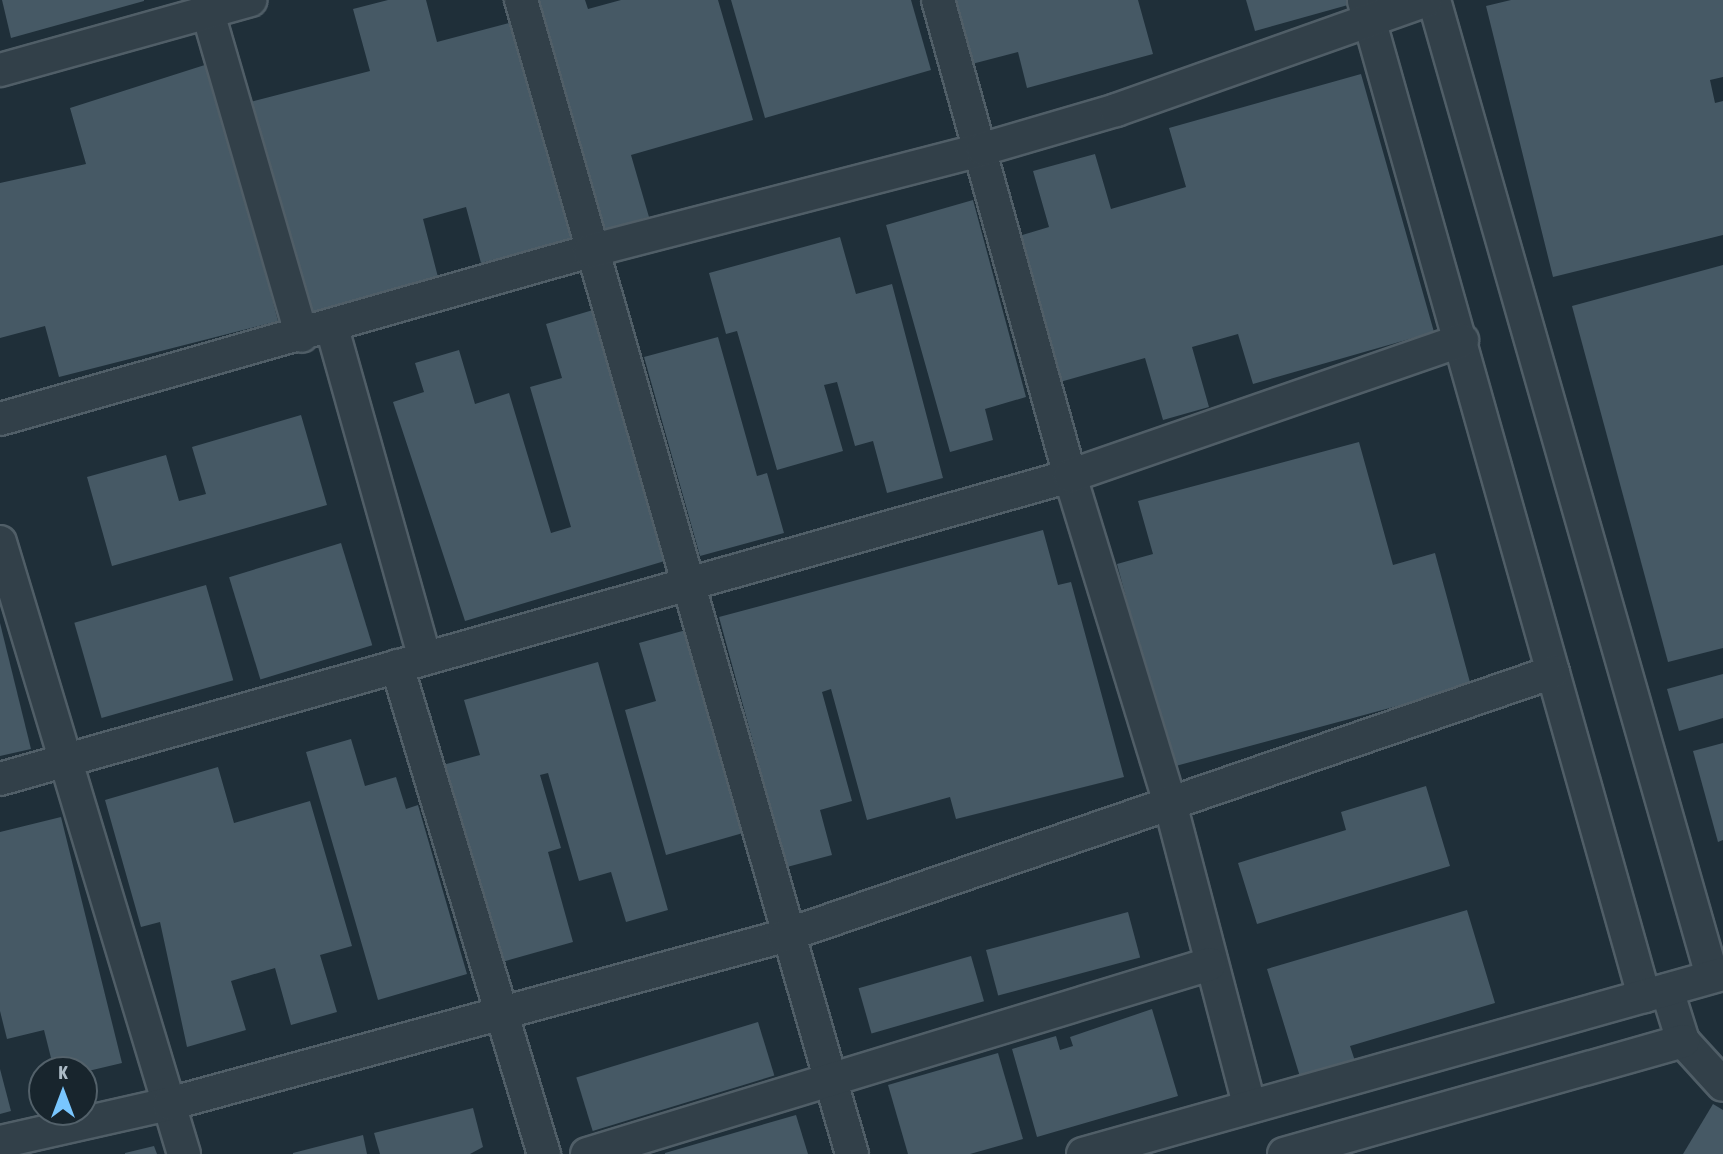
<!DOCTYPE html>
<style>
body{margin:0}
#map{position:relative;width:1723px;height:1154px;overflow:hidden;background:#1f2f39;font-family:"Asap Condensed",sans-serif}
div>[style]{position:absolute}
.building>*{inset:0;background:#465965;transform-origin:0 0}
.roads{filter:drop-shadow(2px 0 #505e67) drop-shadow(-2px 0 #505e67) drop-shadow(0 2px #505e67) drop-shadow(0 -2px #505e67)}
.minor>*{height:32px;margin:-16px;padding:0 16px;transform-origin:16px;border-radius:16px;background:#324049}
span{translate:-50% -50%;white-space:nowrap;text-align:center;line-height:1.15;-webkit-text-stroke:6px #18252d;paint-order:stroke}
.north{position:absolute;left:28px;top:1056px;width:70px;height:70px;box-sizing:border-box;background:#18252d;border:2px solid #53616a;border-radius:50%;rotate:0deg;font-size:19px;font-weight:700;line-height:28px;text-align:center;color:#acbbc6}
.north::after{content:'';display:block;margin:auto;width:24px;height:32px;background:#79c6fe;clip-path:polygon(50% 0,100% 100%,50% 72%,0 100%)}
</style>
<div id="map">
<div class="building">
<div style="clip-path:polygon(2px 0,144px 0,144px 1px,11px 38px)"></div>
<div style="clip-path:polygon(388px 0,426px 0,437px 42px,513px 22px,572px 239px,481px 263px,466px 207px,423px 219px,439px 281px,310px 316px,250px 102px,370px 71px,353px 9px)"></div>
<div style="clip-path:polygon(532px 0,585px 0,588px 9px,621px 0,718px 0,753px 120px,631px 155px,649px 217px,599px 231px)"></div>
<div style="clip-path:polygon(731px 0,911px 0,931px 70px,765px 118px)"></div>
<div style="clip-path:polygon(950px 0,1138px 0,1153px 54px,1027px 88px,1018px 52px,968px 65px)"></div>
<div style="clip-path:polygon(1246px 0,1346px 0,1348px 5px,1255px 31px)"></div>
<div style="clip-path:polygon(1511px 0,1723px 0,1723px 77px,1710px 80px,1715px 103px,1723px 101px,1723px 235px,1553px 277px,1486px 6px)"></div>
<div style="clip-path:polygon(211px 63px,278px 321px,59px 377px,45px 326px,0 338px,0 183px,86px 164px,70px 108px)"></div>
<div style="clip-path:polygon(1361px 74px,1434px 332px,1253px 384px,1238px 334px,1192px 347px,1209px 407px,1163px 420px,1145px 358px,1060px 382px,1019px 236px,1049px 227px,1033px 171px,1095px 154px,1111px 209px,1186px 187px,1169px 128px)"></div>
<div style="clip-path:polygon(973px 200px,1026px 397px,985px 409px,993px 440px,950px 452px,886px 225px)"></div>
<div style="clip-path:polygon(840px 237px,856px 294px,892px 284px,943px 478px,887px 493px,873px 441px,855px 446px,837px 382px,824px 385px,843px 451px,777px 470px,737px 331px,726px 334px,709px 273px)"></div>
<div style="clip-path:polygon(1723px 265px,1723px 648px,1668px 662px,1572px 306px)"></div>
<div style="clip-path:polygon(593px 310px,668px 560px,465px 621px,393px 402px,424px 392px,415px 363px,459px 350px,475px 404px,509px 393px,551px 533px,571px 527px,530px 387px,562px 378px,546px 324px)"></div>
<div style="clip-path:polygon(718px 337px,757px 476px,767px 473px,784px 533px,700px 556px,644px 357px)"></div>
<div style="clip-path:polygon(301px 415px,327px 505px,112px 566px,87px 477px,166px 455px,179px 501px,206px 494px,192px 447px)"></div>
<div style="clip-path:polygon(1359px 442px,1393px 565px,1435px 553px,1471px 686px,1172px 767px,1117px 564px,1153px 554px,1138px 501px)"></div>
<div style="clip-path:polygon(1043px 530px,1058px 585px,1071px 582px,1124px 777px,956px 819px,950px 797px,867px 820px,831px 689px,822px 692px,852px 801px,820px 810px,832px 855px,787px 867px,719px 617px)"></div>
<div style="left:341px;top:543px;width:107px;height:117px;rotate:73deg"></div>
<div style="left:206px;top:585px;width:99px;height:137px;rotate:74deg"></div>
<div style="clip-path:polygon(0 623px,31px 749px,0 756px)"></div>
<div style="clip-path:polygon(686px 630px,743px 833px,666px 855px,625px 710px,656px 701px,639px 643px)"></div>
<div style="clip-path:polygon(598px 662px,668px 910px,626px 922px,611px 872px,579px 881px,548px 773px,540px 775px,561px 848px,548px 852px,573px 942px,495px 964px,439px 766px,480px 755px,464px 700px)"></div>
<div style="clip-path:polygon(1723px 674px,1723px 718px,1679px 731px,1667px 689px)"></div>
<div style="clip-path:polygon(351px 739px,365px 786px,396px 777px,406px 809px,418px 805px,467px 974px,378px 1000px,306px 752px)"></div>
<div style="clip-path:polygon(1723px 743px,1723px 840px,1718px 842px,1693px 751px)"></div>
<div style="clip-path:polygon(218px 767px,234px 823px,310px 801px,352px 946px,320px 955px,337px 1012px,291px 1025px,275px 968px,231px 981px,246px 1030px,187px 1047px,160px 922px,141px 927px,105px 800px)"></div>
<div style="clip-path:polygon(1426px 786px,1450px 866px,1257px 924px,1238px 863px,1346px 830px,1341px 812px)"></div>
<div style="clip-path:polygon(61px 817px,122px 1063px,84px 1072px,54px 1070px,44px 1030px,7px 1039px,0 1011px,0 832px)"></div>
<div style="clip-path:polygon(1467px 910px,1495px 1003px,1350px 1046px,1356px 1064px,1301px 1080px,1267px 969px)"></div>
<div style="left:1128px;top:912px;width:47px;height:147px;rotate:75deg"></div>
<div style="left:971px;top:956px;width:47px;height:117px;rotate:74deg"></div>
<div style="clip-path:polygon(1152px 1009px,1178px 1096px,1037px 1137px,1012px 1049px,1056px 1036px,1060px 1050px,1073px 1046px,1070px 1037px)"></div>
<div style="left:758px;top:1022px;width:56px;height:190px;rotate:73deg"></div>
<div style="clip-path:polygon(998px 1053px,1023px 1139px,970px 1154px,908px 1154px,888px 1085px)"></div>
<div style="clip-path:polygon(0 1069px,11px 1111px,0 1114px)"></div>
<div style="clip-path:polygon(1713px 1104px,1723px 1110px,1723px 1154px,1683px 1154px)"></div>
<div style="clip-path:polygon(473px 1108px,483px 1147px,470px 1154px,380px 1154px,374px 1133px)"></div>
<div style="clip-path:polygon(796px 1115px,808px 1154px,665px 1154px,665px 1153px)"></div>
<div style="clip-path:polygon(363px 1135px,367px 1154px,293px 1154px,293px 1153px)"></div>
<div style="clip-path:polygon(154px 1146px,157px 1154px,125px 1154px,125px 1153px)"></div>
</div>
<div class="roads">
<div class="minor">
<div style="left:521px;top:0;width:1201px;rotate:74deg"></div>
<div style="left:938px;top:0;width:494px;rotate:74.5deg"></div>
<div style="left:1070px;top:476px;width:342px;rotate:73deg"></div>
<div style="left:1170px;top:803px;width:311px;rotate:75.3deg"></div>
<div style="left:1434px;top:0;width:1015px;rotate:74.1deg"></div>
<div style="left:1364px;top:1px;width:1034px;rotate:74.28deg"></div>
<div style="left:208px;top:13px;width:336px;rotate:73.8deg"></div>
<div style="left:0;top:70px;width:260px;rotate:-15.6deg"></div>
<div style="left:332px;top:328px;width:343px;rotate:74.3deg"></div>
<div style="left:0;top:419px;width:613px;rotate:-15.89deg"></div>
<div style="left:590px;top:251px;width:406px;rotate:-14.5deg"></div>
<div style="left:983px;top:149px;width:139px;rotate:-16.3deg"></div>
<div style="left:1116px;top:110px;width:329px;rotate:-19.5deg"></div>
<div style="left:0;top:542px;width:639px;rotate:73.27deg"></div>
<div style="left:397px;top:666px;width:510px;rotate:73.24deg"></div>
<div style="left:0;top:779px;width:1112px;rotate:-15.81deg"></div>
<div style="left:1070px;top:476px;width:415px;rotate:-19.1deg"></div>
<div style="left:1667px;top:990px;width:53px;rotate:72.6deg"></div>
<div style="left:1683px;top:1041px;width:59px;rotate:47.7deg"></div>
<div style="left:0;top:1142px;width:173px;rotate:-12.7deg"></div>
<div style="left:169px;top:1104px;width:638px;rotate:-15.28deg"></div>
<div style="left:784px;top:936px;width:813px;rotate:-18.95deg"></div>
<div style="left:587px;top:1154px;width:651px;rotate:-16.96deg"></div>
<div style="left:1083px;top:1154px;width:665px;rotate:-15.71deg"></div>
<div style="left:1284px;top:1154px;width:415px;rotate:-15.8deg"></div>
</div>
</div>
<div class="north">K</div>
</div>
